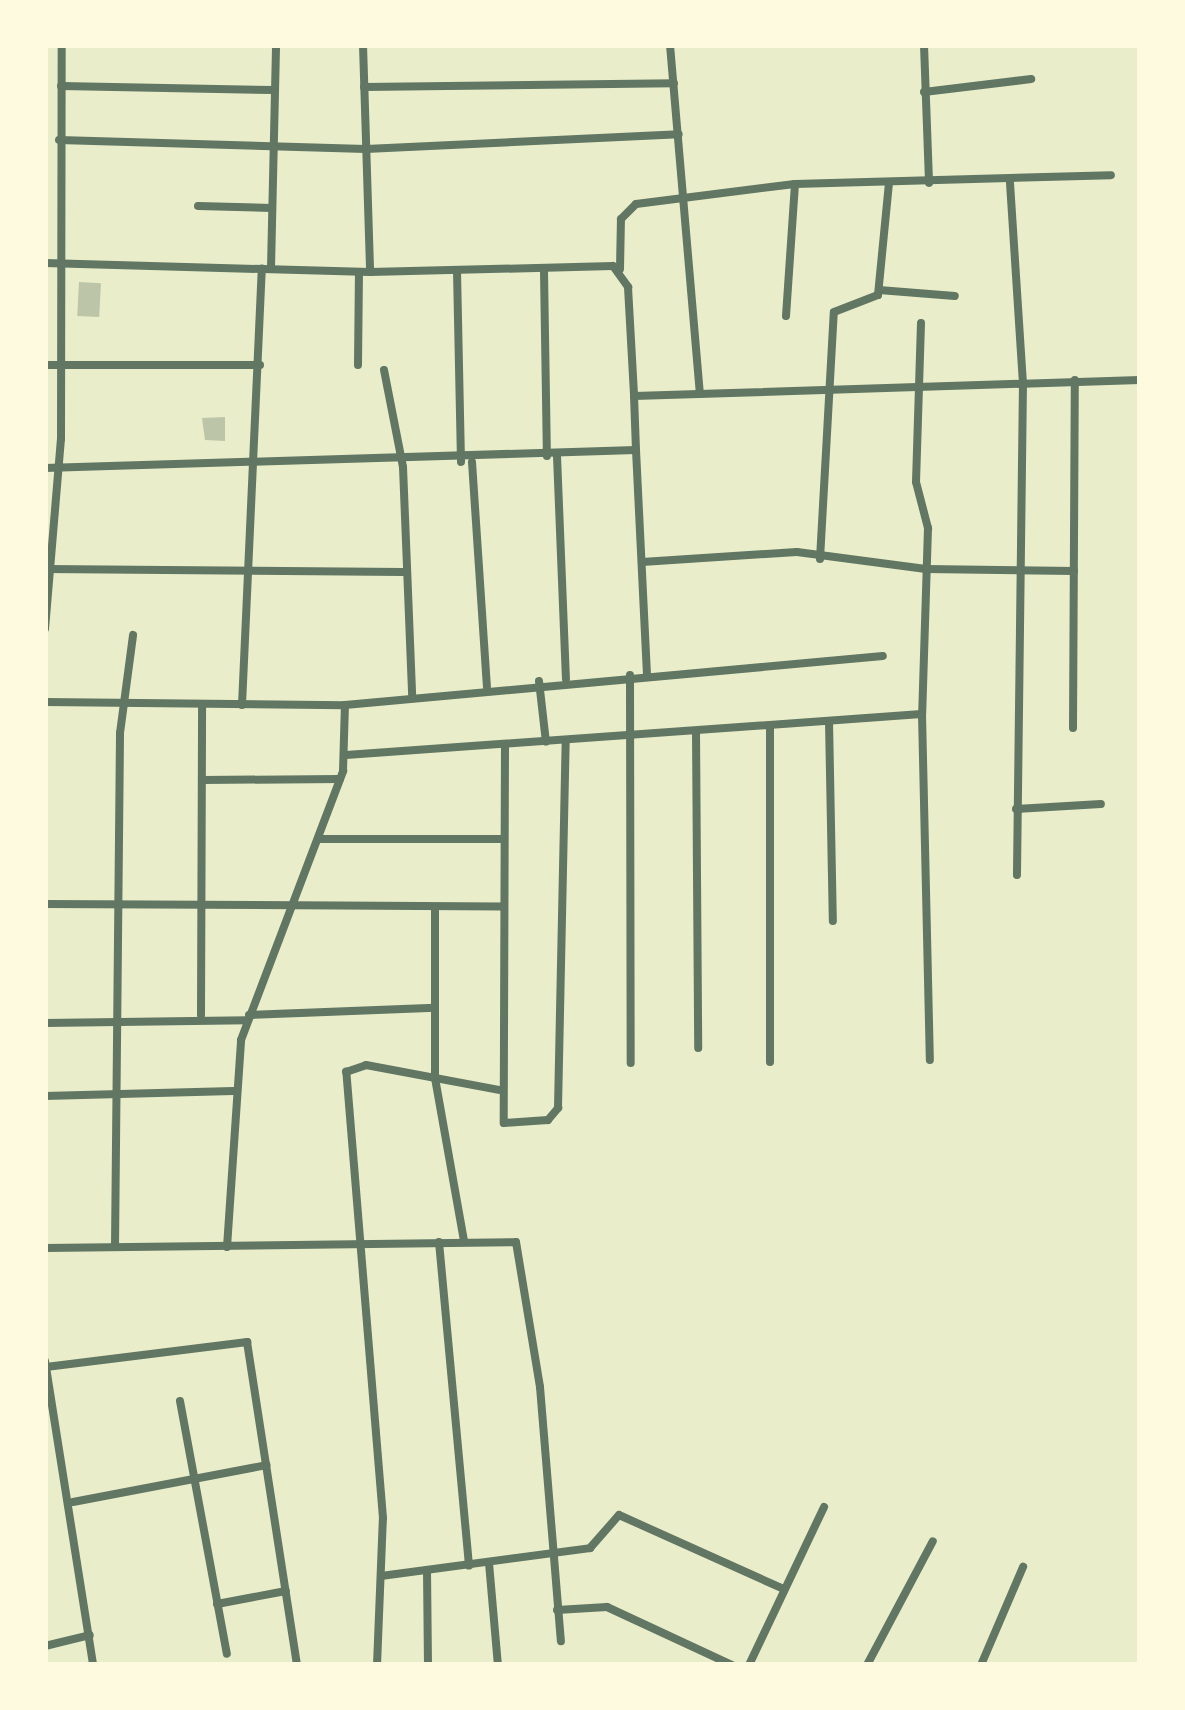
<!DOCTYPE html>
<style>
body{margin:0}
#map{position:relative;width:1185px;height:1710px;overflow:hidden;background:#e9edc9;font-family:"Work Sans",sans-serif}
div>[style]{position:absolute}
.building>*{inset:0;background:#bcc5a7;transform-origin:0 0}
.minor>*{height:8px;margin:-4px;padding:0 4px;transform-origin:4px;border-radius:4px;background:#617663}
span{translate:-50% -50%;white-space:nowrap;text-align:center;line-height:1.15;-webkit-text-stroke:9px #fefae0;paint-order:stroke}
.frame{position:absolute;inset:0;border:48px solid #fefae0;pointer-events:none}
</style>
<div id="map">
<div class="building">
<div style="left:79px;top:282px;width:22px;height:34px;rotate:3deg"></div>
<div style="clip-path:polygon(225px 417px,225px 441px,205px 440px,202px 418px)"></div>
</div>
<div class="minor">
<div style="left:363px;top:45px;width:227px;rotate:88.2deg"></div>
<div style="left:670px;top:45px;width:350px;rotate:85.1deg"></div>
<div style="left:924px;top:45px;width:138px;rotate:87.9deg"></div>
<div style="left:61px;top:86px;width:214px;rotate:1.1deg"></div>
<div style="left:364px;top:87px;width:310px;rotate:-0.7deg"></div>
<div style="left:924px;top:92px;width:108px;rotate:-6.9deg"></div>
<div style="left:59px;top:140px;width:307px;rotate:1.7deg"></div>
<div style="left:366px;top:149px;width:313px;rotate:-2.7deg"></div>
<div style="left:1010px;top:183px;width:199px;rotate:86.3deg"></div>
<div style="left:1023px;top:382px;width:493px;rotate:90.7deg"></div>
<div style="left:198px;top:206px;width:74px;rotate:1.5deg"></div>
<div style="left:45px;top:263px;width:325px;rotate:1.6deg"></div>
<div style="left:370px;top:272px;width:243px;rotate:-1.4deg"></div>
<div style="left:613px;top:266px;width:26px;rotate:54deg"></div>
<div style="left:628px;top:287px;width:109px;rotate:86.8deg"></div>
<div style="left:271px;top:268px;width:223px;rotate:-88.7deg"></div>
<div style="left:620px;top:269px;width:50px;rotate:-88.9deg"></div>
<div style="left:621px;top:219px;width:21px;rotate:-45deg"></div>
<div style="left:636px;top:204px;width:160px;rotate:-7.2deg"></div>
<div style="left:795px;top:184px;width:316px;rotate:-1.6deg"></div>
<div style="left:457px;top:271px;width:191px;rotate:88.8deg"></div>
<div style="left:544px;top:271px;width:185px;rotate:89.1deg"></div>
<div style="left:879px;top:290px;width:76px;rotate:4.5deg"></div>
<div style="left:786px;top:316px;width:132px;rotate:-86.1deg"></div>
<div style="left:921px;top:323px;width:159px;rotate:91.8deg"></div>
<div style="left:916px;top:482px;width:48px;rotate:75.4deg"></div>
<div style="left:928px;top:528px;width:186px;rotate:91.8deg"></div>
<div style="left:922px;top:714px;width:346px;rotate:88.7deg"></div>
<div style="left:45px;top:365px;width:215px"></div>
<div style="left:358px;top:365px;width:93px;rotate:-89.4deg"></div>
<div style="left:384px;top:370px;width:99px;rotate:78.9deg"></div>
<div style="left:403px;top:467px;width:228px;rotate:87.7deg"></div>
<div style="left:636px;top:450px;width:224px;rotate:87.2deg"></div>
<div style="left:557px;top:456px;width:223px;rotate:87.7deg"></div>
<div style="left:472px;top:462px;width:225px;rotate:86.2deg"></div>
<div style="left:45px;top:468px;width:591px;rotate:-1.74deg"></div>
<div style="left:636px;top:450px;width:54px;rotate:-92.1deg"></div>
<div style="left:634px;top:396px;width:506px;rotate:-1.81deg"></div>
<div style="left:820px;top:559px;width:247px;rotate:-86.8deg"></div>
<div style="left:834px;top:312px;width:47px;rotate:-21.1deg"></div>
<div style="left:878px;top:295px;width:113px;rotate:-84.4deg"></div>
<div style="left:642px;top:562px;width:155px;rotate:-3.7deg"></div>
<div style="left:797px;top:552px;width:130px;rotate:7.5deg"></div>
<div style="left:926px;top:569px;width:148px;rotate:0.8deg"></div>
<div style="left:45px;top:569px;width:358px;rotate:0.5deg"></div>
<div style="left:45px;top:629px;width:191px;rotate:-85.2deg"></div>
<div style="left:61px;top:439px;width:394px;rotate:-89.9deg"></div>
<div style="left:630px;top:675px;width:388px;rotate:89.9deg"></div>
<div style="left:539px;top:681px;width:61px;rotate:83.5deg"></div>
<div style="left:45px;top:702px;width:300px;rotate:0.6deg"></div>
<div style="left:345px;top:705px;width:540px;rotate:-5.2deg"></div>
<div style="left:242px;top:705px;width:437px;rotate:-87.4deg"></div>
<div style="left:829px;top:721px;width:200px;rotate:88.9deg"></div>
<div style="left:770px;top:725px;width:337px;rotate:90deg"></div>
<div style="left:1073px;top:728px;width:348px;rotate:-89.7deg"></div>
<div style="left:696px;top:731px;width:317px;rotate:89.6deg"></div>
<div style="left:505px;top:745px;width:378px;rotate:90.2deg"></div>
<div style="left:504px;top:1123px;width:44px;rotate:-3.9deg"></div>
<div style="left:548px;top:1120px;width:16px;rotate:-50deg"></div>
<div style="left:558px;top:1108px;width:367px;rotate:-88.8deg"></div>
<div style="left:346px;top:755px;width:577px;rotate:-4.07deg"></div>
<div style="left:202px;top:780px;width:138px;rotate:-0.4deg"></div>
<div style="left:1016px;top:809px;width:85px;rotate:-3.4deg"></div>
<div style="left:320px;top:839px;width:184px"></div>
<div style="left:45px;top:904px;width:458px;rotate:0.3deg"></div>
<div style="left:435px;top:908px;width:170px;rotate:90deg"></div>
<div style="left:435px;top:1078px;width:166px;rotate:79.9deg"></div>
<div style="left:201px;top:1015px;width:309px;rotate:-89.8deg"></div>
<div style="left:249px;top:1015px;width:186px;rotate:-2.2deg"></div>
<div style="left:45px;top:1023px;width:203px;rotate:-0.8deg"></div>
<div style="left:45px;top:1096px;width:188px;rotate:-1.5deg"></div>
<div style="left:439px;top:1242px;width:325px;rotate:84.7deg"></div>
<div style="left:115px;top:1247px;width:514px;rotate:-89.44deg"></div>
<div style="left:120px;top:733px;width:99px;rotate:-82.4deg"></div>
<div style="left:227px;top:1247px;width:207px;rotate:-86.1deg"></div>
<div style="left:241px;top:1040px;width:288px;rotate:-69.2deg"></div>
<div style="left:343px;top:771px;width:66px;rotate:-88.3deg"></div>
<div style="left:45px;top:1248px;width:471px;rotate:-0.7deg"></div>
<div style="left:516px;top:1242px;width:147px;rotate:80.6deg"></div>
<div style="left:540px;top:1387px;width:255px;rotate:85.3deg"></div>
<div style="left:45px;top:1361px;width:308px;rotate:81deg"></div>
<div style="left:46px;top:1367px;width:203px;rotate:-7.1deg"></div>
<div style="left:247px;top:1342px;width:327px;rotate:81.2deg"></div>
<div style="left:180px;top:1401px;width:257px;rotate:79.5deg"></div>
<div style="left:73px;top:1502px;width:197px;rotate:-10.8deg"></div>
<div style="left:489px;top:1563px;width:102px;rotate:85deg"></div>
<div style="left:427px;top:1570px;width:95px;rotate:89.4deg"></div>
<div style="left:381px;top:1576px;width:211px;rotate:-7.6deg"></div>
<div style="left:590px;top:1548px;width:44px;rotate:-48.7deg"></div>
<div style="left:619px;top:1515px;width:181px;rotate:24.2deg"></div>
<div style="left:217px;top:1604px;width:70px;rotate:-10.7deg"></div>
<div style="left:557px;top:1610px;width:50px;rotate:-3.4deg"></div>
<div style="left:607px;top:1607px;width:138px;rotate:24.9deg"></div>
<div style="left:45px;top:1646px;width:46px;rotate:-13.7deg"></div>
<div style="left:377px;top:1665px;width:147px;rotate:-87.7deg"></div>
<div style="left:383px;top:1518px;width:448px;rotate:-94.7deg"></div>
<div style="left:346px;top:1072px;width:21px;rotate:-19deg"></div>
<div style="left:366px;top:1065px;width:135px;rotate:10.6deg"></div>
<div style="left:749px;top:1665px;width:175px;rotate:-64.6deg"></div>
<div style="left:867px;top:1665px;width:140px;rotate:-62deg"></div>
<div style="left:981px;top:1665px;width:107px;rotate:-66.8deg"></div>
</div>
<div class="frame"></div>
</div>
